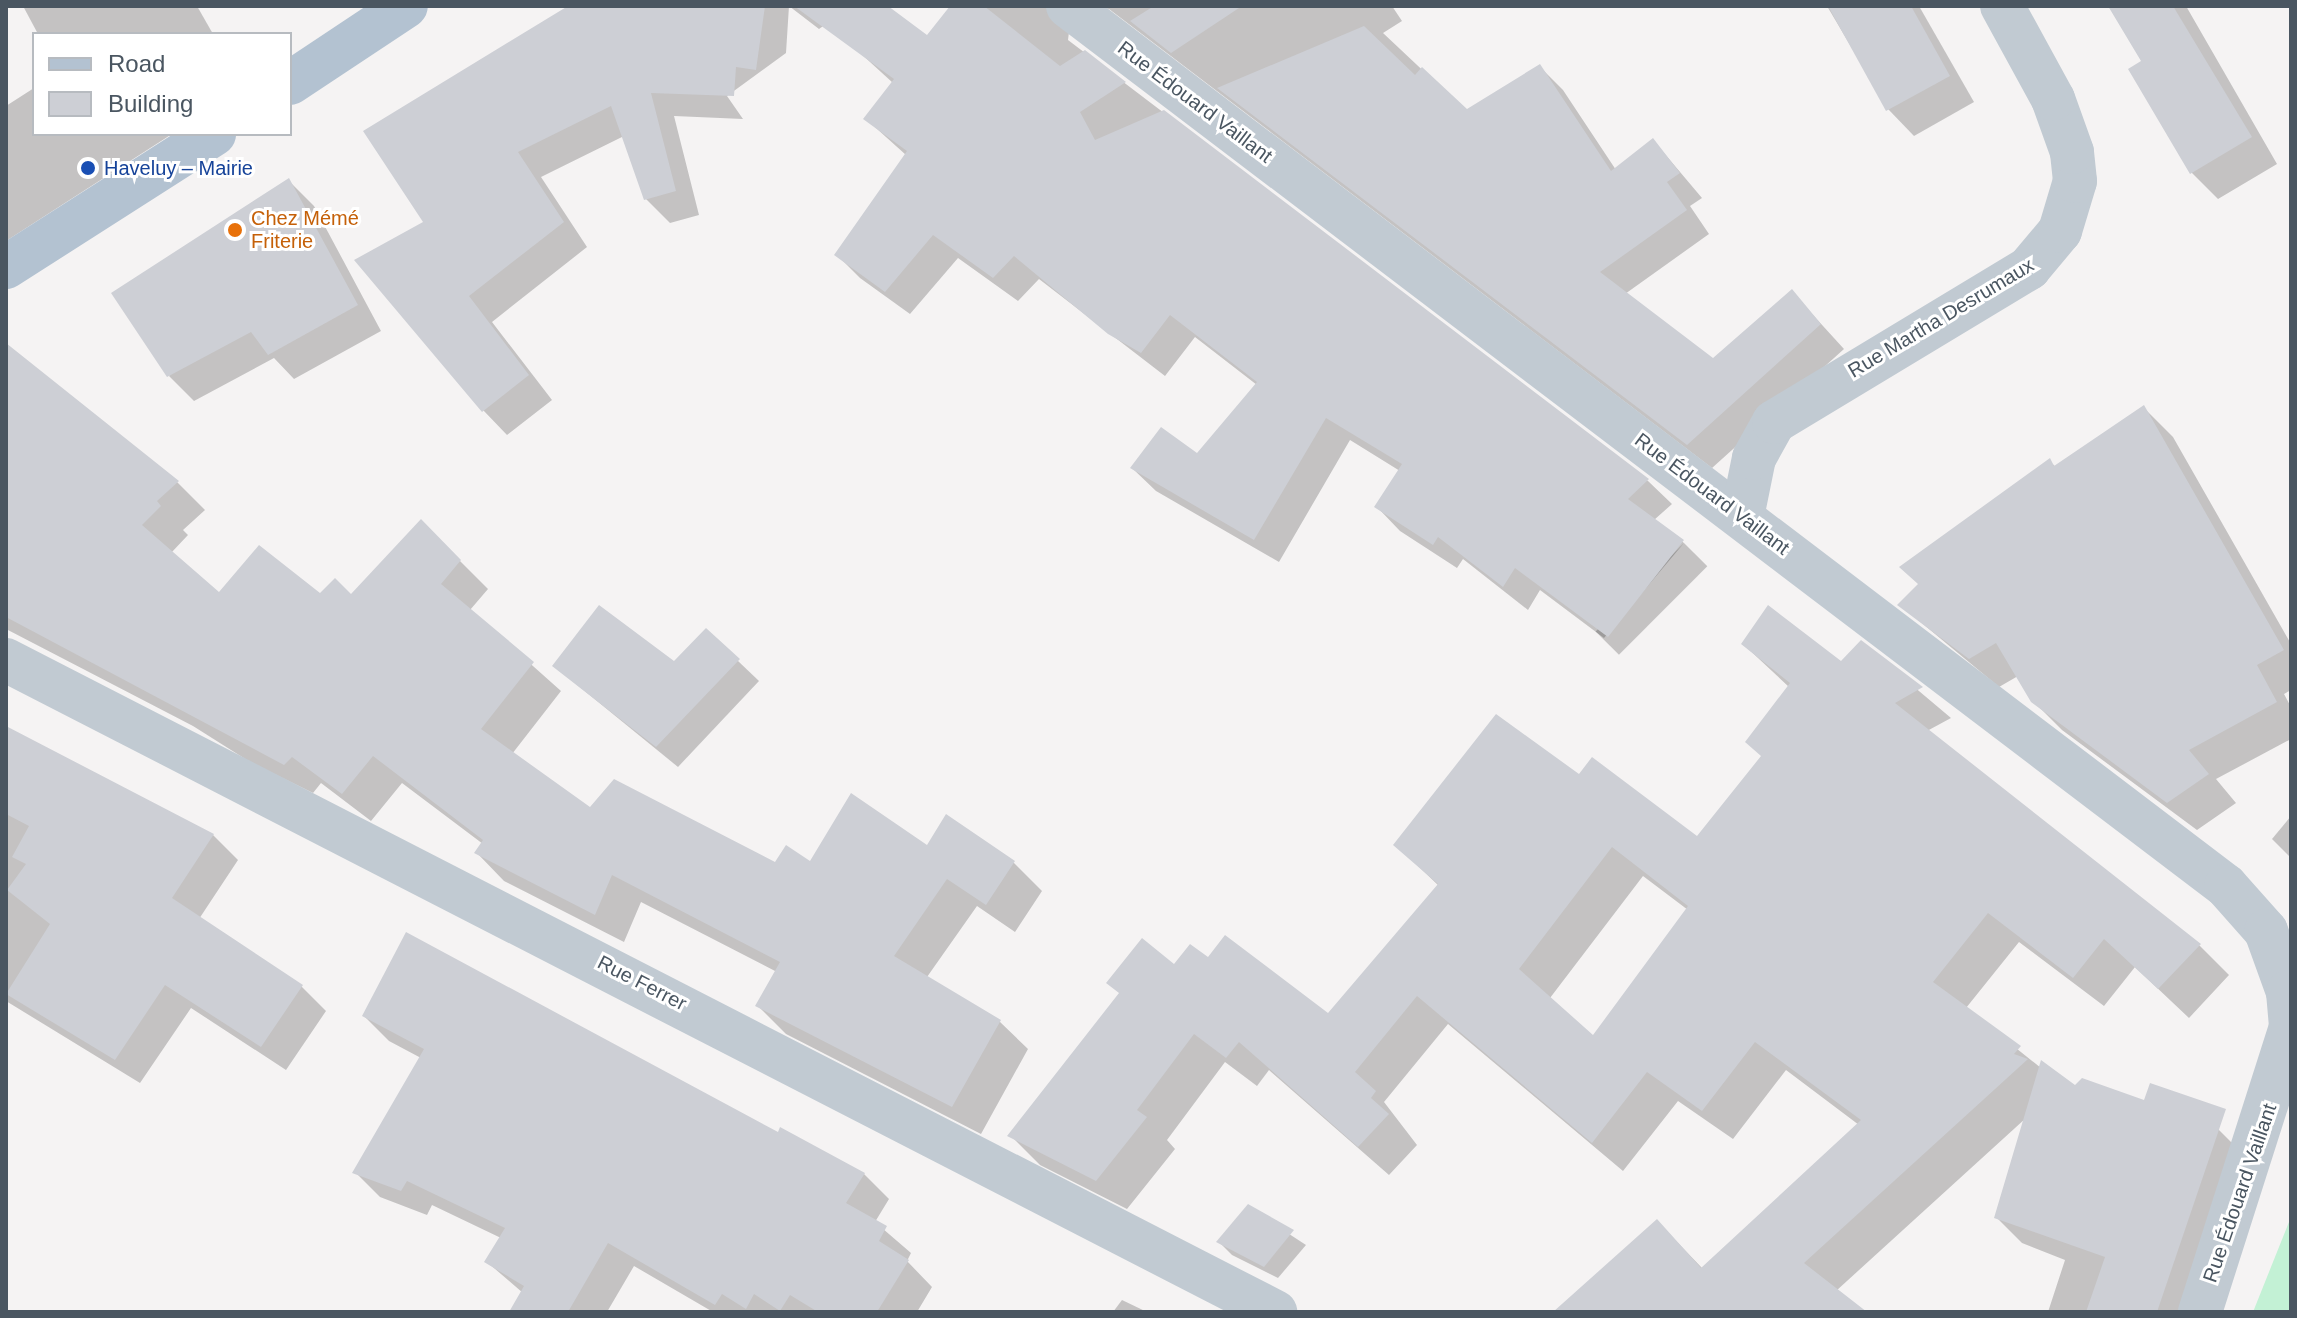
<!DOCTYPE html>
<meta charset="utf-8">
<style>
body{margin:0}
#map{position:relative;width:2297px;height:1318px;overflow:hidden;background:#f5f3f3;font-family:Arial,sans-serif}
div>[style]{position:absolute}
.green>*{inset:0;background:#c3f1d5}
.shadow>*{inset:0;background:#0003;transform-origin:0 0}
.building>*{inset:0;background:#cdcfd5}
.street>*{height:44px;margin:-22px;padding:0 22px;transform-origin:22px;border-radius:22px;background:#c1cad2}
.primary>*{height:44px;margin:-22px;padding:0 22px;transform-origin:22px;border-radius:22px;background:#b3c2d1}
.dots>*{width:22px;height:22px;translate:-50% -50%;box-sizing:border-box;border:4px solid #fff;border-radius:50%}
span{translate:-50% -50%;white-space:nowrap;text-align:center;line-height:1.15;-webkit-text-stroke:6px #fff;paint-order:stroke}
.street-label{font-size:20px;color:#4a5661}
.transit-label{font-size:20px;color:#164399}
.left{translate:0 -50%;text-align:left}
.food-label{font-size:20px;color:#c56008}
.frame{position:absolute;inset:0;border:8px solid #4a5661;pointer-events:none}
.legend{position:absolute;left:32px;top:32px;width:260px;height:104px;box-sizing:border-box;background:#fff;border:2px solid #b7bbc0;margin:0;padding:10px 14px;list-style:none;font-size:24px;color:#4a5661}
.legend li{display:flex;align-items:center;gap:16px;height:40px}
.legend b{width:40px;border:2px solid #b7bbc0}
</style>
<div id="map">
<div class="green">
<div style="clip-path:polygon(2291px 1217px,2291px 1312px,2253px 1312px)"></div>
</div>
<div class="shadow">
<div style="clip-path:polygon(23px 6px,197px 6px,213px 34px,38px 34px)"></div>
<div style="clip-path:polygon(574px 6px,851px 6px,819px 29px,789px 6px,786px 53px,727px 96px,743px 119px,674px 116px,699px 215px,670px 223px,646px 199px,624px 136px,541px 177px,587px 247px,492px 322px,552px 400px,507px 435px,483px 410px,425px 223px)"></div>
<div style="clip-path:polygon(952px 6px,1083px 6px,1071px 16px,1068px 40px,1648px 481px,1672px 504px,1654px 520px,1684px 543px,1604px 638px,1540px 590px,1528px 610px,1463px 559px,1457px 568px,1400px 531px,1377px 507px,1400px 471px,1350px 440px,1279px 562px,1156px 491px,1132px 468px,1197px 456px,1257px 385px,1195px 337px,1165px 376px,1039px 279px,1018px 301px,958px 258px,910px 314px,860px 278px,836px 254px,906px 155px,866px 119px,893px 83px,858px 51px,928px 38px)"></div>
<div style="clip-path:polygon(1085px 6px,1392px 6px,1402px 21px,1383px 33px,1467px 112px,1539px 66px,1563px 90px,1616px 170px,1653px 140px,1702px 198px,1690px 206px,1709px 234px,1625px 294px,1713px 361px,1792px 292px,1844px 349px,1712px 468px,1109px 9px)"></div>
<div style="clip-path:polygon(1827px 6px,1919px 6px,1974px 102px,1914px 136px,1888px 109px)"></div>
<div style="clip-path:polygon(2110px 6px,2186px 6px,2277px 164px,2218px 199px,2192px 173px,2130px 70px,2143px 62px)"></div>
<div style="clip-path:polygon(34px 88px,34px 134px,172px 134px,6px 241px,6px 106px)"></div>
<div style="clip-path:polygon(289px 181px,314px 206px,381px 331px,294px 379px,274px 358px,194px 401px,169px 376px)"></div>
<div style="clip-path:polygon(6px 379px,177px 482px,205px 510px,183px 530px,188px 535px,171px 553px,219px 595px,351px 597px,421px 522px,488px 589px,470px 610px,561px 691px,512px 754px,590px 809px,776px 865px,928px 848px,1014px 863px,1042px 891px,1015px 932px,977px 906px,927px 977px,999px 1021px,1028px 1049px,981px 1134px,786px 1034px,758px 1006px,777px 972px,641px 902px,624px 942px,504px 881px,476px 852px,483px 844px,402px 783px,371px 821px,321px 783px,313px 793px,250px 762px,193px 726px,6px 629px)"></div>
<div style="clip-path:polygon(2144px 408px,2173px 437px,2291px 644px,2291px 690px,2284px 694px,2291px 707px,2291px 739px,2216px 779px,2236px 803px,2197px 830px,2062px 730px,2033px 701px,2018px 676px,1999px 687px,1900px 605px,2049px 461px,2056px 467px)"></div>
<div style="left:1684px;top:543px;width:33px;height:125px;rotate:45deg"></div>
<div style="clip-path:polygon(evenodd,1862px 643px,1951px 718px,1927px 731px,2200px 946px,2229px 975px,2189px 1018px,2135px 967px,2104px 1006px,2019px 942px,1966px 1008px,2041px 1068px,2095px 1102px,2218px 1129px,2244px 1155px,2190px 1312px,2048px 1312px,2065px 1260px,2022px 1243px,1996px 1217px,2026px 1118px,1836px 1291px,1863px 1312px,1556px 1312px,1657px 1221px,1703px 1269px,1859px 1125px,1786px 1070px,1733px 1139px,1678px 1101px,1623px 1171px,1448px 1024px,1384px 1102px,1417px 1145px,1389px 1175px,1269px 1070px,1257px 1086px,1225px 1062px,1167px 1140px,1175px 1149px,1127px 1209px,1040px 1165px,1010px 1135px,1174px 967px,1209px 960px,1328px 1016px,1439px 886px,1396px 845px,1579px 777px,1698px 839px,1763px 757px,1789px 687px,1743px 644px,1841px 664px,1862px 643px,1643px 876px,1688px 910px,1594px 1038px,1550px 998px,1643px 876px)"></div>
<div style="clip-path:polygon(738px 661px,759px 681px,678px 767px,554px 666px)"></div>
<div style="clip-path:polygon(6px 729px,213px 835px,238px 860px,199px 919px,301px 986px,326px 1011px,286px 1070px,191px 1008px,140px 1083px,6px 1001px)"></div>
<div style="clip-path:polygon(2291px 816px,2291px 858px,2272px 839px)"></div>
<div style="clip-path:polygon(364px 1016px,778px 1135px,864px 1174px,889px 1199px,875px 1222px,911px 1253px,907px 1261px,932px 1287px,917px 1312px,713px 1312px,634px 1266px,607px 1312px,512px 1312px,523px 1293px,487px 1262px,501px 1238px,432px 1205px,427px 1215px,380px 1197px,355px 1172px,421px 1058px,389px 1041px)"></div>
<div style="clip-path:polygon(1248px 1207px,1306px 1245px,1278px 1278px,1232px 1255px,1219px 1242px)"></div>
<div style="clip-path:polygon(1122px 1300px,1147px 1312px,1113px 1312px)"></div>
</div>
<div class="building">
<div style="clip-path:polygon(568px 6px,765px 6px,756px 70px,736px 67px,734px 96px,651px 93px,676px 191px,644px 200px,611px 106px,518px 152px,564px 222px,469px 296px,529px 375px,482px 412px,354px 260px,423px 222px,363px 131px)"></div>
<div style="clip-path:polygon(794px 6px,888px 6px,927px 35px,950px 6px,984px 6px,1060px 66px,1085px 50px,1126px 82px,1080px 112px,1095px 140px,1164px 110px,1649px 479px,1628px 499px,1684px 540px,1608px 637px,1515px 568px,1503px 587px,1438px 537px,1433px 545px,1374px 507px,1402px 464px,1326px 418px,1254px 540px,1130px 468px,1161px 427px,1197px 453px,1257px 382px,1170px 315px,1141px 353px,1108px 334px,1014px 256px,993px 278px,933px 235px,885px 292px,834px 255px,907px 151px,863px 119px,894px 79px)"></div>
<div style="clip-path:polygon(1154px 6px,1242px 6px,1171px 53px,1130px 21px)"></div>
<div style="clip-path:polygon(1828px 6px,1911px 6px,1950px 76px,1886px 111px)"></div>
<div style="clip-path:polygon(2108px 6px,2173px 6px,2252px 137px,2190px 174px,2128px 69px,2141px 61px)"></div>
<div style="clip-path:polygon(1364px 26px,1415px 75px,1422px 67px,1467px 109px,1540px 64px,1611px 171px,1653px 138px,1680px 173px,1667px 182px,1687px 210px,1600px 272px,1713px 358px,1792px 289px,1821px 324px,1687px 445px,1217px 88px)"></div>
<div style="clip-path:polygon(289px 178px,358px 305px,268px 355px,251px 332px,167px 377px,111px 293px)"></div>
<div style="clip-path:polygon(6px 343px,179px 481px,157px 501px,161px 506px,142px 525px,219px 592px,259px 545px,320px 593px,335px 578px,351px 594px,421px 519px,461px 560px,441px 584px,534px 662px,481px 729px,590px 807px,614px 779px,775px 862px,786px 845px,810px 861px,851px 793px,927px 845px,946px 814px,1015px 861px,986px 905px,947px 879px,894px 956px,1001px 1020px,952px 1107px,755px 1006px,780px 962px,612px 875px,595px 915px,474px 853px,483px 840px,373px 756px,342px 794px,292px 757px,284px 765px,6px 617px)"></div>
<div style="clip-path:polygon(2144px 405px,2284px 650px,2257px 665px,2277px 702px,2189px 750px,2209px 774px,2167px 803px,2031px 702px,1996px 643px,1969px 659px,1897px 605px,1918px 584px,1899px 567px,2050px 458px,2054px 466px)"></div>
<div style="clip-path:polygon(599px 605px,674px 661px,706px 628px,740px 659px,656px 747px,552px 666px)"></div>
<div style="clip-path:polygon(evenodd,1768px 605px,1841px 661px,1861px 640px,1923px 687px,1895px 703px,2201px 944px,2158px 989px,2104px 939px,2073px 978px,1988px 913px,1933px 982px,2021px 1046px,2014px 1054px,2028px 1059px,1804px 1263px,1867px 1312px,1553px 1312px,1657px 1219px,1701px 1268px,1861px 1120px,1755px 1042px,1702px 1111px,1647px 1072px,1592px 1143px,1417px 996px,1355px 1072px,1376px 1091px,1371px 1098px,1389px 1114px,1358px 1147px,1239px 1042px,1226px 1058px,1194px 1034px,1137px 1110px,1147px 1117px,1096px 1181px,1007px 1136px,1119px 993px,1106px 983px,1142px 938px,1174px 964px,1190px 944px,1208px 957px,1225px 935px,1328px 1013px,1438px 884px,1393px 845px,1496px 714px,1579px 774px,1592px 757px,1697px 836px,1761px 756px,1745px 742px,1790px 683px,1741px 644px,1768px 605px,1612px 847px,1688px 906px,1593px 1035px,1519px 969px,1612px 847px)"></div>
<div style="clip-path:polygon(6px 726px,214px 834px,172px 898px,303px 985px,261px 1047px,165px 985px,115px 1060px,6px 994px,50px 924px,7px 890px,26px 864px,12px 857px,29px 826px,6px 814px)"></div>
<div style="clip-path:polygon(406px 932px,778px 1132px,780px 1127px,865px 1173px,846px 1203px,887px 1226px,879px 1241px,909px 1260px,877px 1312px,818px 1312px,790px 1295px,780px 1311px,754px 1294px,746px 1309px,722px 1294px,715px 1305px,608px 1243px,568px 1312px,509px 1312px,524px 1286px,484px 1262px,505px 1228px,407px 1181px,401px 1191px,352px 1173px,424px 1049px,362px 1016px)"></div>
<div style="clip-path:polygon(2041px 1060px,2075px 1085px,2082px 1078px,2144px 1100px,2150px 1083px,2226px 1109px,2157px 1312px,2086px 1312px,2105px 1257px,1994px 1218px)"></div>
<div style="clip-path:polygon(1248px 1204px,1294px 1230px,1264px 1267px,1216px 1242px)"></div>
</div>
<div class="street">
<div style="left:1068px;top:6px;width:1454px;rotate:37.23deg"></div>
<div style="left:2226px;top:886px;width:60px;rotate:48.4deg"></div>
<div style="left:2266px;top:931px;width:65px;rotate:70.2deg"></div>
<div style="left:2288px;top:992px;width:35px;rotate:85deg"></div>
<div style="left:1742px;top:517px;width:60px;rotate:-78.5deg"></div>
<div style="left:1754px;top:458px;width:41px;rotate:-60.9deg"></div>
<div style="left:1774px;top:422px;width:298px;rotate:-31.1deg"></div>
<div style="left:2029px;top:268px;width:48px;rotate:-50deg"></div>
<div style="left:2060px;top:231px;width:52px;rotate:-73.3deg"></div>
<div style="left:2075px;top:181px;width:29px;rotate:-96deg"></div>
<div style="left:2072px;top:152px;width:56px;rotate:-109.7deg"></div>
<div style="left:2053px;top:99px;width:106px;rotate:-118.7deg"></div>
<div style="left:6px;top:660px;width:1427px;rotate:27.19deg"></div>
<div style="left:2200px;top:1312px;width:299px;rotate:-72.3deg"></div>
</div>
<div class="primary">
<div style="left:290px;top:83px;width:139px;rotate:-33.6deg"></div>
<div style="left:6px;top:267px;width:247px;rotate:-32.6deg"></div>
</div>
<div class="dots">
<div style="left:88px;top:168px;background:#1a4fb4"></div>
<div style="left:235px;top:230px;background:#e8710a"></div>
</div>
<div class="street-label">
<span style="left:1195px;top:102px;rotate:37deg">Rue Édouard Vaillant</span>
<span style="left:1941px;top:318px;rotate:-31deg">Rue Martha Desrumaux</span>
<span style="left:1712px;top:494px;rotate:37deg">Rue Édouard Vaillant</span>
<span style="left:642px;top:983px;rotate:27deg">Rue Ferrer</span>
<span style="left:2240px;top:1193px;rotate:-71deg">Rue Édouard Vaillant</span>
</div>
<div class="transit-label">
<span class="left" style="left:104px;top:168px">Haveluy – Mairie</span>
</div>
<div class="food-label">
<span class="left" style="left:251px;top:230px">Chez Mémé<br>Friterie</span>
</div>
<div class="frame"></div>
<ul class="legend">
<li><b style="height:10px;background:#b3c2d1"></b>Road</li>
<li><b style="height:22px;background:#cdcfd5"></b>Building</li>
</ul>
</div>
